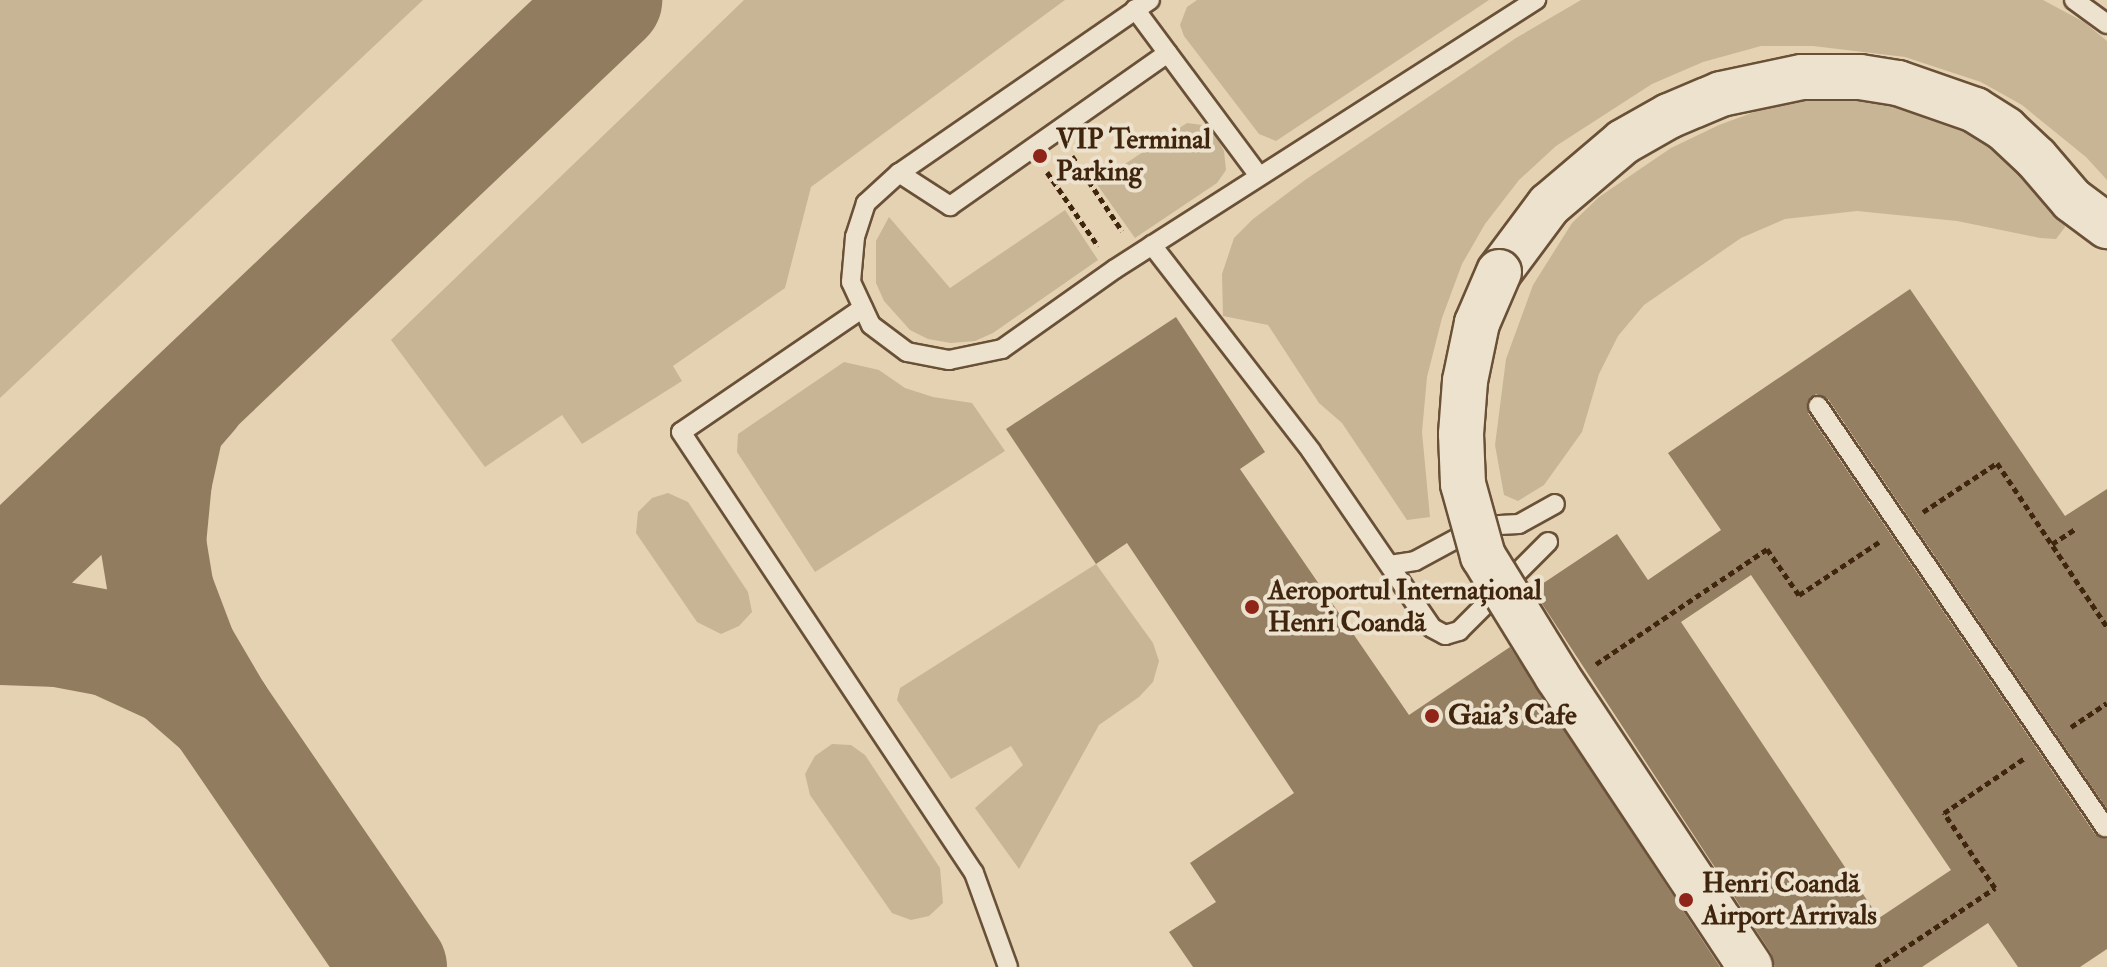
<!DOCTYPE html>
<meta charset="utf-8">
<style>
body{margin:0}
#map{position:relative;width:2107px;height:967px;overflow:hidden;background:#e4d2b2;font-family:"IM FELL Double Pica",serif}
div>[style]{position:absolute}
.green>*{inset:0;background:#c8b596}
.taxiway>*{height:106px;margin:-53px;padding:0 53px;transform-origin:53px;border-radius:53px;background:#927c60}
.building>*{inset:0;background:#957f63}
.path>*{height:5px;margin-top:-2.5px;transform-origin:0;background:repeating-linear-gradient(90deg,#40250e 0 6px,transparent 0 10px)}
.roads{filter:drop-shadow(2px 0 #695037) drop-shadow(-2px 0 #695037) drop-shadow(0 2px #695037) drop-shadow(0 -2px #695037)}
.service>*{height:18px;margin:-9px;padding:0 9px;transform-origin:9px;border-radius:9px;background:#ede2cd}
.tertiary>*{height:44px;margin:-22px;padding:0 22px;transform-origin:22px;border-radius:22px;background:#ede2cd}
.bridges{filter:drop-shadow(2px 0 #695037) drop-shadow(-2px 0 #695037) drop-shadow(0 2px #695037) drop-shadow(0 -2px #695037)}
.tertiary-bridge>*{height:44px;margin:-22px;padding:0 22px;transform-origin:22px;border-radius:22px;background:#ede2cd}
.dots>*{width:22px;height:22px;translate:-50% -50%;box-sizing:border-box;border:4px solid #ede2cd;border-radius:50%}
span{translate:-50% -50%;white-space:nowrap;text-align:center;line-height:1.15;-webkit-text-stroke:8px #ede2cd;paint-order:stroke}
.poi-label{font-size:28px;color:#40250e;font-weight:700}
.left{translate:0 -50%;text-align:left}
</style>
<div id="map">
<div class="green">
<div style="clip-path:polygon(0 0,423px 0,0 398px)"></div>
<div style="clip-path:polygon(744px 0,1065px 0,811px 187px,785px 288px,673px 366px,682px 381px,582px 444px,562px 415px,485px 467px,391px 340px)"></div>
<div style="clip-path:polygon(1197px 0,1489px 0,1276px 141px,1259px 134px,1184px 36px,1180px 25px,1187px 7px)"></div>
<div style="clip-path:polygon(1581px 0,2043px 0,2084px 22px,2107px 41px,2107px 180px,2086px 157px,2022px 105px,1981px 82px,1905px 57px,1813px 46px,1761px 46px,1703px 62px,1652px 84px,1556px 146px,1519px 180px,1485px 224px,1462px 264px,1442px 318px,1427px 377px,1422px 432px,1430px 517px,1407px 520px,1342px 423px,1319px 403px,1268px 325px,1223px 316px,1222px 274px,1234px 238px,1253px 219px,1305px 180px,1516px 38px)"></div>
<div style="clip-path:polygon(1822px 96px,1862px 100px,1914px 110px,1979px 134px,2053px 199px,2065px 227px,2056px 239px,2040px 238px,1957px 221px,1857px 211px,1785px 219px,1741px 238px,1644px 305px,1618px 336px,1599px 374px,1582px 432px,1544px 485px,1518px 501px,1504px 495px,1495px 445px,1506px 359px,1533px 285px,1572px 223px,1599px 197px,1671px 148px,1719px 125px,1776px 104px)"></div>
<div style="clip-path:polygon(1187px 123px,1202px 125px,1215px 134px,1224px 151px,1226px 170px,1217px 183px,1135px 238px,1096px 183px)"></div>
<div style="clip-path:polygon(1065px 210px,1098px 260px,993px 333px,975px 341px,951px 343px,928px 339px,910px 330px,884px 301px,876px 283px,876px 241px,889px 217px,950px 288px)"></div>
<div style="clip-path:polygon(844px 362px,879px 370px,905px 388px,933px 397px,972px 403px,1005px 451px,815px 572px,737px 452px,738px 434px)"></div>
<div style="clip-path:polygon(668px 493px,688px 502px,748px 592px,752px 612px,739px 626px,721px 634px,697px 622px,636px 533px,638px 512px,652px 498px)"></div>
<div style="clip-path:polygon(1096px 564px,1153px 643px,1159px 661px,1153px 682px,1139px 697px,1099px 725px,1019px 869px,975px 808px,1023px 765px,1011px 746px,951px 779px,897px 700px,900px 688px)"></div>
<div style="clip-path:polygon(832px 744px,851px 745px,865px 755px,940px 868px,943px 903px,929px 916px,911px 920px,892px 913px,810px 795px,805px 774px,815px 756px)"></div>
</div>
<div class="taxiway">
<div style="left:194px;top:396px;width:33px;rotate:131deg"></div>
<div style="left:172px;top:421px;width:60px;rotate:102.4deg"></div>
<div style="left:159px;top:480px;width:62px;rotate:95.5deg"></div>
<div style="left:153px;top:542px;width:50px;rotate:80.7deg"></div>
<div style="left:161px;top:591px;width:65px;rotate:69.3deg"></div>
<div style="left:184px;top:652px;width:71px;rotate:59.5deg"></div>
<div style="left:220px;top:713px;width:308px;rotate:55.6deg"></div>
<div style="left:0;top:578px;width:840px;rotate:-43.5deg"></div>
<div style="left:0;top:632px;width:58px;rotate:2deg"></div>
<div style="left:58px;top:634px;width:54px;rotate:10.7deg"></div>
<div style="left:111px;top:644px;width:69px;rotate:24.7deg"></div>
<div style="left:174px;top:673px;width:61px;rotate:41deg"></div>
</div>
<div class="building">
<div style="clip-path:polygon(evenodd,1910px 289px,2065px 516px,2107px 489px,2107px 809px,1828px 399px,1816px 394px,1807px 402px,1808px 413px,2095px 834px,2107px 839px,2107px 949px,2080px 967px,2018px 967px,1988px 923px,1922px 967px,1775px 967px,1771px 953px,1533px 590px,1617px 534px,1648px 580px,1721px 530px,1668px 453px,1910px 289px,1751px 575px,1951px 870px,1879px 918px,1681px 622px,1751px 575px)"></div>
<div style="clip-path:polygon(1176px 317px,1265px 452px,1240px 469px,1409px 715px,1510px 647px,1720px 967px,1193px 967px,1169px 932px,1216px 902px,1190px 863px,1294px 793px,1127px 543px,1096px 564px,1006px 429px)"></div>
</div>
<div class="path">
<div style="left:1072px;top:156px;width:90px;rotate:56.3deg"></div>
<div style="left:1047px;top:172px;width:90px;rotate:55.4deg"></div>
<div style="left:1923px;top:512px;width:89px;rotate:-33.5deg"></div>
<div style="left:1997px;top:463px;width:197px;rotate:56.1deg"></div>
<div style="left:2052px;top:544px;width:27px;rotate:-33deg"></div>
<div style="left:1596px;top:664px;width:206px;rotate:-33.9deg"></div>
<div style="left:1767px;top:549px;width:56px;rotate:55.2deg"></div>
<div style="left:1799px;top:595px;width:96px;rotate:-33.5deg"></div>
<div style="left:2071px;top:727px;width:43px;rotate:-33.7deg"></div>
<div style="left:1876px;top:967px;width:143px;rotate:-33.6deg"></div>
<div style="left:1995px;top:888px;width:91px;rotate:-124.2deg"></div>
<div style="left:1944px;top:813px;width:99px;rotate:-34.3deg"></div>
</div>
<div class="roads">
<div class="service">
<div style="left:1150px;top:0;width:305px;rotate:145.4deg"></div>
<div style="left:899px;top:173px;width:45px;rotate:137.7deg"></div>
<div style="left:866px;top:203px;width:36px;rotate:108deg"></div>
<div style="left:855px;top:237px;width:45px;rotate:95.1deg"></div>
<div style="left:851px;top:282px;width:47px;rotate:65.1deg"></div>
<div style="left:871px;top:325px;width:45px;rotate:36.9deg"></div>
<div style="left:907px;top:352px;width:43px;rotate:10.8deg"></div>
<div style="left:949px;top:360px;width:54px;rotate:-11.7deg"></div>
<div style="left:1002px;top:349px;width:138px;rotate:-35.3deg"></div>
<div style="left:1115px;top:269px;width:500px;rotate:-32.6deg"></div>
<div style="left:2074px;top:0;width:41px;rotate:36deg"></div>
<div style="left:1135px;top:9px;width:208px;rotate:53.4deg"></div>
<div style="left:899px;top:173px;width:61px;rotate:32.9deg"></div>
<div style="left:950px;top:206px;width:266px;rotate:-35.1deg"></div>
<div style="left:1152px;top:245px;width:260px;rotate:52.3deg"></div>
<div style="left:1311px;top:451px;width:214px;rotate:55.6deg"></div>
<div style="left:1432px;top:628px;width:15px;rotate:28deg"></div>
<div style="left:1445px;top:635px;width:15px;rotate:-16deg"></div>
<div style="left:1459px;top:631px;width:126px;rotate:-45deg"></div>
<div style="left:863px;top:308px;width:220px;rotate:145.7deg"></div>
<div style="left:681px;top:432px;width:529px;rotate:56.4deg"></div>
<div style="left:974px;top:873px;width:100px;rotate:70.1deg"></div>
<div style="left:1818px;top:406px;width:510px;rotate:55.72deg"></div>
<div style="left:1390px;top:565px;width:25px;rotate:-9deg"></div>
<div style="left:1415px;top:561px;width:74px;rotate:-28.3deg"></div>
<div style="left:1480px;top:526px;width:39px;rotate:-3deg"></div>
<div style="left:1519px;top:524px;width:41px;rotate:-29.1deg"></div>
</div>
<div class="tertiary">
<div style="left:1499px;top:272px;width:84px;rotate:-53.3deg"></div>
<div style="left:1549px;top:205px;width:97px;rotate:-40.4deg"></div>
<div style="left:1623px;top:142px;width:53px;rotate:-29.5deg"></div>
<div style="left:1669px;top:116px;width:56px;rotate:-22.9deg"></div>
<div style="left:1721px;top:94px;width:83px;rotate:-11.9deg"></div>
<div style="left:1802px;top:77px;width:58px"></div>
<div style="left:1860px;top:77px;width:38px;rotate:9deg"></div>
<div style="left:1898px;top:83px;width:82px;rotate:19.3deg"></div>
<div style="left:1975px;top:110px;width:36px;rotate:32deg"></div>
<div style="left:2005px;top:129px;width:42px;rotate:43.1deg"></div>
<div style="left:2036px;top:158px;width:55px;rotate:49.4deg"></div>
<div style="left:2072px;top:200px;width:44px;rotate:36.6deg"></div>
</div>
</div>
<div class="bridges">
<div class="tertiary-bridge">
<div style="left:1499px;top:272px;width:56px;rotate:113.3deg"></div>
<div style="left:1477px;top:323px;width:59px;rotate:101.7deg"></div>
<div style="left:1465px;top:381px;width:53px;rotate:94.3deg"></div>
<div style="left:1461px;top:434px;width:50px;rotate:87.7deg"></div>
<div style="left:1463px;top:484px;width:75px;rotate:74.5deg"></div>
<div style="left:1483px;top:556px;width:141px;rotate:58.3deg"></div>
<div style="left:1557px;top:676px;width:349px;rotate:56.4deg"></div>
</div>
</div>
<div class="dots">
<div style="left:1040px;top:156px;background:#8f2418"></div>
<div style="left:1252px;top:607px;background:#8f2418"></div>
<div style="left:1432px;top:716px;background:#8f2418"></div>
<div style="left:1686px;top:900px;background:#8f2418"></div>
</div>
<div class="poi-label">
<span class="left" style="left:1056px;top:156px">VIP Terminal<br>Parking</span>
<span class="left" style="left:1268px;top:607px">Aeroportul Internațional<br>Henri Coandă</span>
<span class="left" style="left:1448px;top:716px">Gaia's Cafe</span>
<span class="left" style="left:1702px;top:900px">Henri Coandă<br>Airport Arrivals</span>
</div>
</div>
